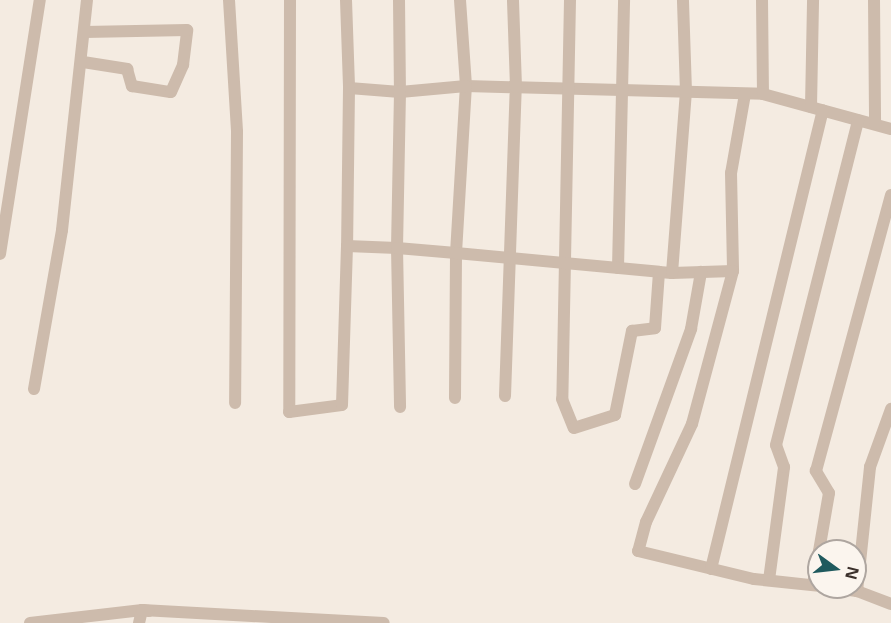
<!DOCTYPE html>
<style>
body{margin:0}
#map{position:relative;width:891px;height:623px;overflow:hidden;background:#f4ebe1;font-family:"Open Sans",sans-serif}
div>[style]{position:absolute}
.street>*{height:12px;margin:-6px;padding:0 6px;transform-origin:6px;border-radius:6px;background:#cdbbac}
span{translate:-50% -50%;white-space:nowrap;text-align:center;line-height:1.15;-webkit-text-stroke:4.5px #fbf5ee;paint-order:stroke}
.north{position:absolute;left:807px;top:539px;width:60px;height:60px;box-sizing:border-box;background:#fbf5ee;border:2px solid #aea6a0;border-radius:50%;rotate:105deg;font-size:16px;font-weight:700;line-height:24px;text-align:center;color:#3b302b}
.north::after{content:'';display:block;margin:auto;width:21px;height:27px;background:#1f5a5e;clip-path:polygon(50% 0,100% 100%,50% 72%,0 100%)}
</style>
<div id="map">
<div class="street">
<div style="left:229px;top:0;width:132px;rotate:86.5deg"></div>
<div style="left:237px;top:132px;width:271px;rotate:90.4deg"></div>
<div style="left:290px;top:0;width:412px;rotate:90.1deg"></div>
<div style="left:289px;top:412px;width:53px;rotate:-7.5deg"></div>
<div style="left:342px;top:405px;width:159px;rotate:-88.2deg"></div>
<div style="left:346px;top:0;width:88px;rotate:88deg"></div>
<div style="left:399px;top:0;width:92px;rotate:89.4deg"></div>
<div style="left:400px;top:92px;width:51px;rotate:-175.5deg"></div>
<div style="left:349px;top:88px;width:158px;rotate:90.7deg"></div>
<div style="left:347px;top:246px;width:50px;rotate:2.3deg"></div>
<div style="left:397px;top:248px;width:159px;rotate:88.9deg"></div>
<div style="left:460px;top:0;width:86px;rotate:86deg"></div>
<div style="left:466px;top:86px;width:297px;rotate:1.5deg"></div>
<div style="left:570px;top:0;width:399px;rotate:91.1deg"></div>
<div style="left:562px;top:399px;width:31px;rotate:68deg"></div>
<div style="left:574px;top:428px;width:43px;rotate:-17.6deg"></div>
<div style="left:615px;top:415px;width:86px;rotate:-78.6deg"></div>
<div style="left:632px;top:331px;width:23px;rotate:-7deg"></div>
<div style="left:655px;top:328px;width:56px;rotate:-85.9deg"></div>
<div style="left:762px;top:0;width:94px;rotate:89.4deg"></div>
<div style="left:763px;top:94px;width:133px;rotate:15.3deg"></div>
<div style="left:874px;top:0;width:124px;rotate:89.5deg"></div>
<div style="left:83px;top:62px;width:45px;rotate:9deg"></div>
<div style="left:127px;top:69px;width:18px;rotate:74deg"></div>
<div style="left:132px;top:86px;width:39px;rotate:9deg"></div>
<div style="left:171px;top:92px;width:30px;rotate:-66deg"></div>
<div style="left:183px;top:65px;width:35px;rotate:-83deg"></div>
<div style="left:187px;top:30px;width:102px;rotate:178.9deg"></div>
<div style="left:745px;top:94px;width:80px;rotate:100deg"></div>
<div style="left:731px;top:173px;width:98px;rotate:88.8deg"></div>
<div style="left:733px;top:271px;width:158px;rotate:105deg"></div>
<div style="left:692px;top:424px;width:108px;rotate:115.1deg"></div>
<div style="left:646px;top:522px;width:30px;rotate:105deg"></div>
<div style="left:638px;top:551px;width:119px;rotate:13.6deg"></div>
<div style="left:754px;top:579px;width:65px;rotate:6.1deg"></div>
<div style="left:811px;top:107px;width:107px;rotate:-88.9deg"></div>
<div style="left:0;top:254px;width:257px;rotate:-81.1deg"></div>
<div style="left:618px;top:268px;width:268px;rotate:-88.7deg"></div>
<div style="left:672px;top:273px;width:61px;rotate:-1.9deg"></div>
<div style="left:34px;top:389px;width:161px;rotate:-80deg"></div>
<div style="left:62px;top:230px;width:231px;rotate:-83.8deg"></div>
<div style="left:505px;top:396px;width:309px;rotate:-88deg"></div>
<div style="left:516px;top:87px;width:87px;rotate:-92deg"></div>
<div style="left:455px;top:398px;width:145px;rotate:-89.6deg"></div>
<div style="left:456px;top:253px;width:167px;rotate:-86.6deg"></div>
<div style="left:466px;top:86px;width:66px;rotate:174.8deg"></div>
<div style="left:400px;top:92px;width:156px;rotate:91.1deg"></div>
<div style="left:397px;top:248px;width:59px;rotate:4.8deg"></div>
<div style="left:456px;top:253px;width:204px;rotate:5.3deg"></div>
<div style="left:659px;top:272px;width:13px;rotate:4deg"></div>
<div style="left:672px;top:273px;width:182px;rotate:-85.6deg"></div>
<div style="left:686px;top:92px;width:92px;rotate:-91.9deg"></div>
<div style="left:635px;top:484px;width:165px;rotate:-70.1deg"></div>
<div style="left:691px;top:329px;width:58px;rotate:-80deg"></div>
<div style="left:819px;top:551px;width:59px;rotate:-80.2deg"></div>
<div style="left:829px;top:493px;width:26px;rotate:-121deg"></div>
<div style="left:816px;top:471px;width:286px;rotate:-74.8deg"></div>
<div style="left:711px;top:569px;width:472px;rotate:-76.3deg"></div>
<div style="left:769px;top:580px;width:114px;rotate:-82.4deg"></div>
<div style="left:784px;top:467px;width:23px;rotate:-110deg"></div>
<div style="left:776px;top:445px;width:335px;rotate:-75.8deg"></div>
<div style="left:813px;top:585px;width:34px;rotate:-80deg"></div>
<div style="left:827px;top:587px;width:30px;rotate:8deg"></div>
<div style="left:857px;top:591px;width:36px;rotate:21deg"></div>
<div style="left:857px;top:591px;width:125px;rotate:-84deg"></div>
<div style="left:870px;top:467px;width:62px;rotate:-70.1deg"></div>
<div style="left:30px;top:623px;width:113px;rotate:-6.6deg"></div>
<div style="left:142px;top:610px;width:242px;rotate:3.1deg"></div>
<div style="left:139px;top:623px;width:13px;rotate:-77deg"></div>
<div style="left:142px;top:610px;width:7px;rotate:8deg"></div>
</div>
<div class="north">N</div>
</div>
